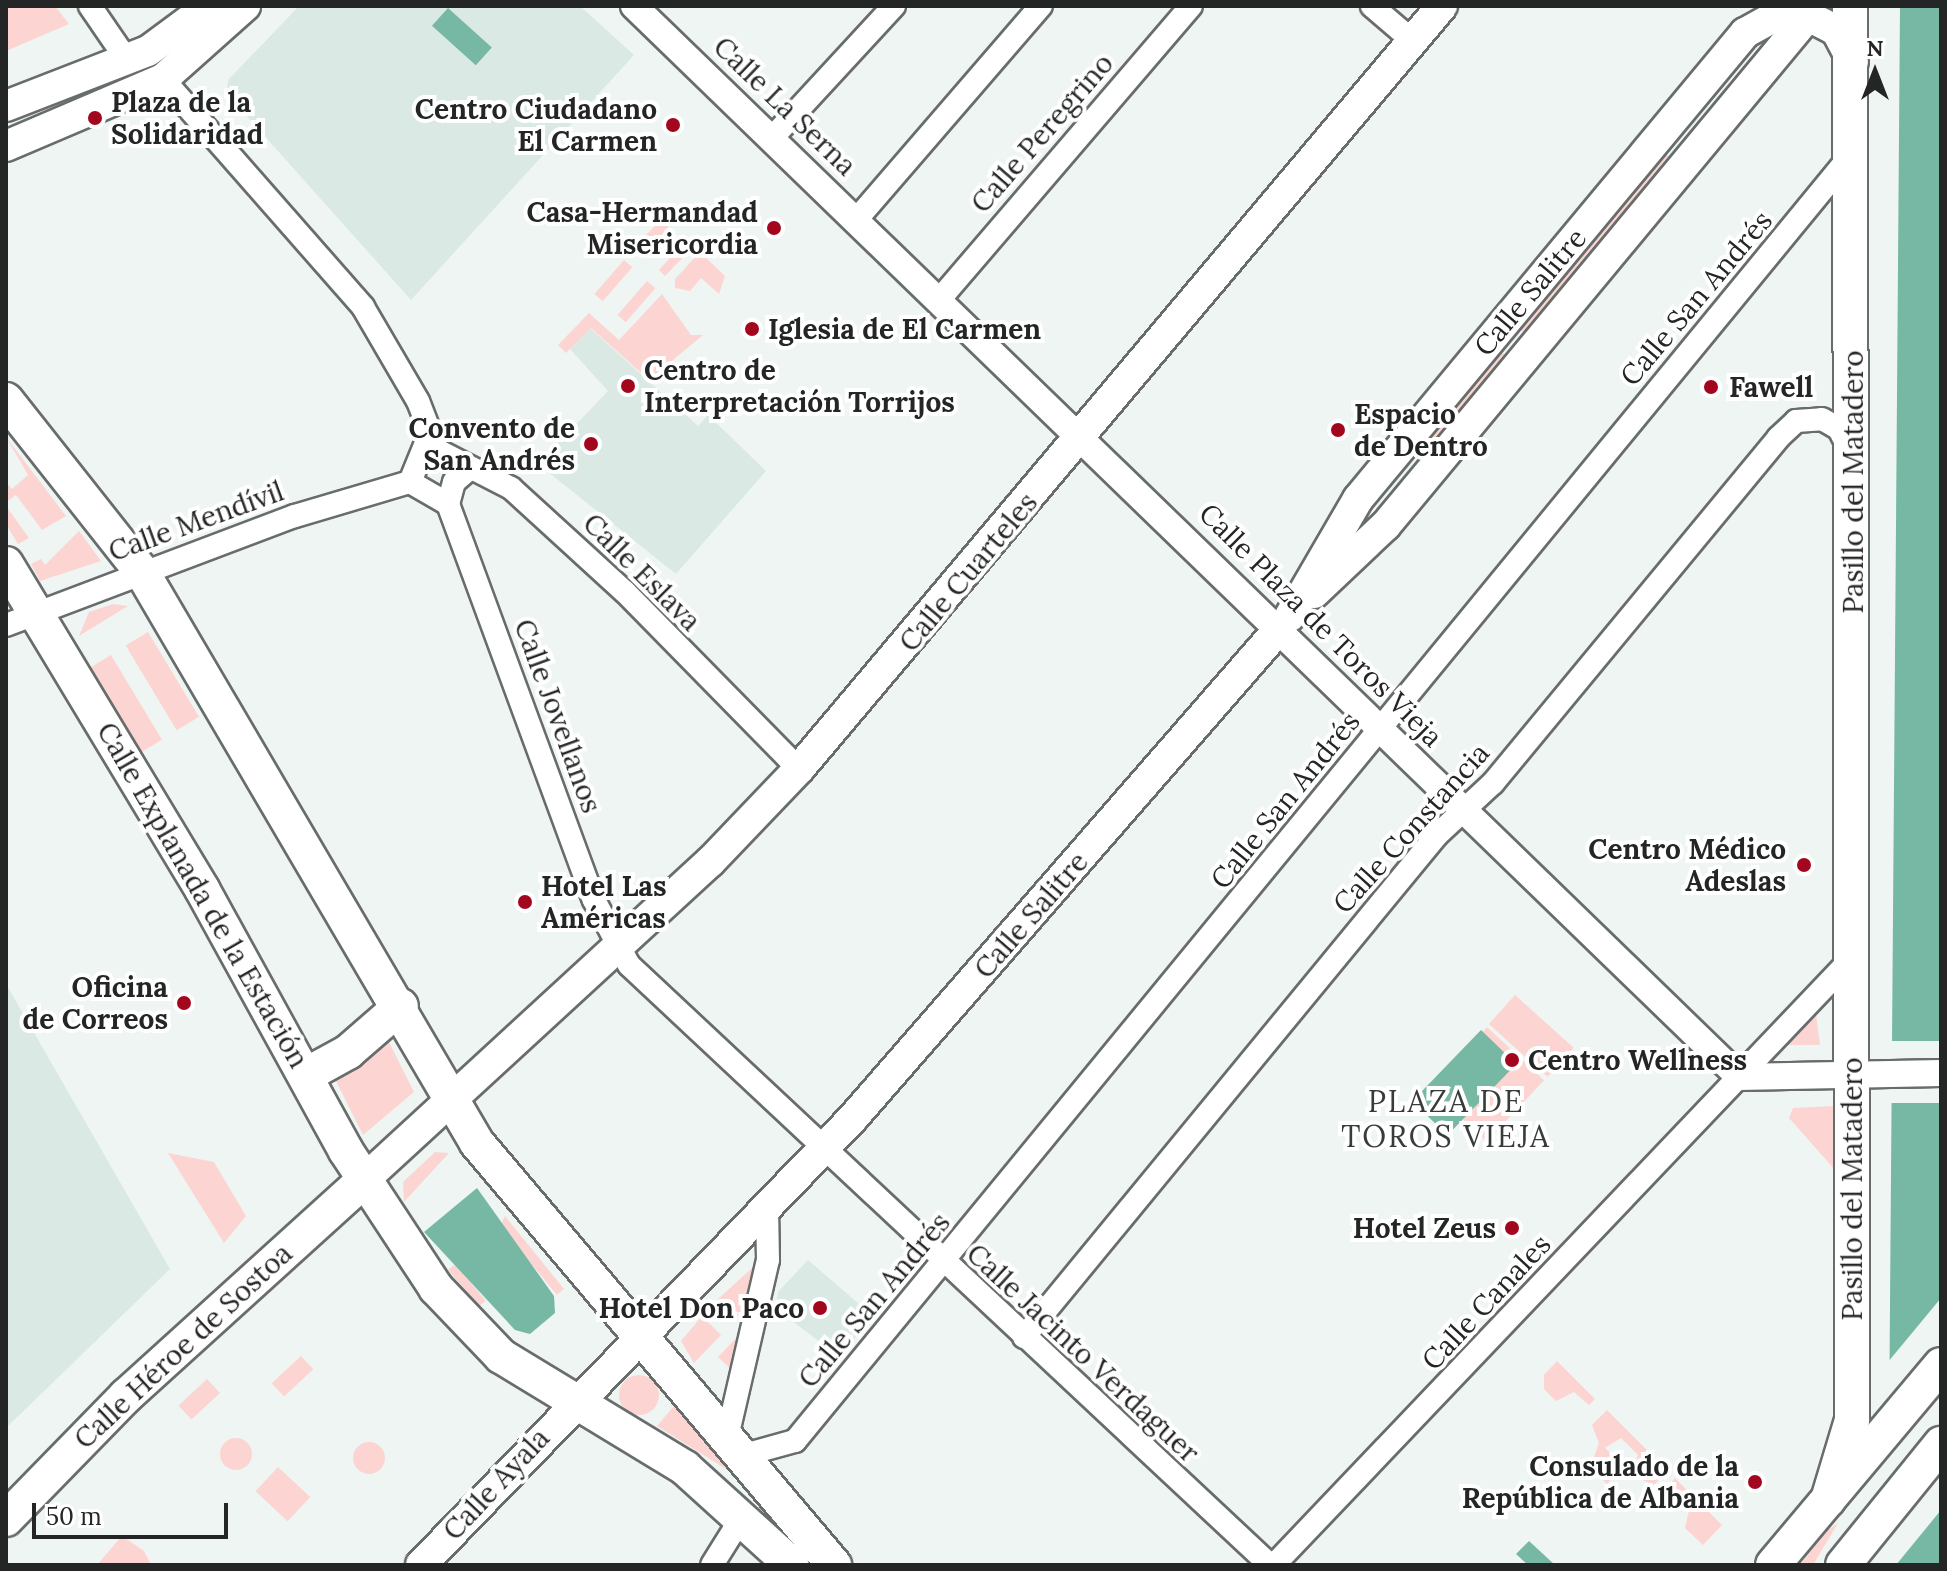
<!DOCTYPE html>
<meta charset="utf-8">
<style>
body{margin:0}
#map{position:relative;width:1947px;height:1571px;overflow:hidden;background:#eff5f3;font-family:Lora,serif}
div>[style]{position:absolute}
.built>*{inset:0;background:#dae9e4}
.green>*{inset:0;background:#fcd5d2;transform-origin:0 0}
.round{border-radius:50%}
.water>*{inset:0;background:#76b8a4;transform-origin:0 0}
.pier>*{inset:0;background:#eff5f3;transform-origin:0 0}
.roads{filter:drop-shadow(2px 0 #686d6c) drop-shadow(-2px 0 #686d6c) drop-shadow(0 2px #686d6c) drop-shadow(0 -2px #686d6c)}
.minor>*{height:22px;margin:-11px;padding:0 11px;transform-origin:11px;border-radius:11px;background:#fff}
.tertiary>*{height:26px;margin:-13px;padding:0 13px;transform-origin:13px;border-radius:13px;background:#fff}
.secondary>*{height:30px;margin:-15px;padding:0 15px;transform-origin:15px;border-radius:15px;background:#fff}
.primary>*{height:34px;margin:-17px;padding:0 17px;transform-origin:17px;border-radius:17px;background:#fff}
.dots>*{width:22px;height:22px;translate:-50% -50%;box-sizing:border-box;border:4px solid #fff;border-radius:50%}
span{translate:-50% -50%;white-space:nowrap;text-align:center;line-height:1.15;-webkit-text-stroke:8px #fff;paint-order:stroke}
.poi-label{font-size:28px;color:#242625;font-weight:700}
.left{translate:0 -50%;text-align:left}
.right{translate:-100% -50%;text-align:right}
.street-label{font-size:28px;color:#242625}
.neighbourhood-label{font-size:30px;color:#373b3a;letter-spacing:2px}
.frame{position:absolute;inset:0;border:8px solid #242625;pointer-events:none}
.north{position:absolute;left:1835px;top:32px;width:80px;height:80px;-webkit-text-stroke:6px #fff;paint-order:stroke;rotate:0deg;font-size:22px;font-weight:700;line-height:32px;text-align:center;color:#242625}
.north::after{content:'';display:block;margin:auto;width:28px;height:36px;background:#242625;clip-path:polygon(50% 0,100% 100%,50% 72%,0 100%)}
.scale{position:absolute;left:32px;top:1503px;width:196px;height:36px;box-sizing:border-box;border:4px solid #242625;border-top:0;padding-left:10px;font-size:24px;line-height:28px;white-space:nowrap;color:#242625;-webkit-text-stroke:6px #fff;paint-order:stroke}
</style>
<div id="map">
<div class="built">
<div style="clip-path:polygon(299px 6px,580px 6px,634px 55px,411px 300px,227px 94px,228px 80px)"></div>
<div style="clip-path:polygon(590px 328px,698px 426px,708px 415px,766px 471px,676px 574px,538px 464px,608px 391px,570px 349px)"></div>
<div style="clip-path:polygon(6px 984px,170px 1269px,6px 1428px)"></div>
<div style="clip-path:polygon(808px 1260px,873px 1316px,840px 1357px,776px 1309px,778px 1292px)"></div>
</div>
<div class="green">
<div style="clip-path:polygon(6px 6px,55px 6px,69px 24px,6px 51px)"></div>
<div style="left:1658px;top:148px;width:13px;height:228px;rotate:39deg"></div>
<div style="left:661px;top:220px;width:11px;height:38px;rotate:45deg"></div>
<div style="clip-path:polygon(685px 241px,692px 248px,665px 276px,659px 270px)"></div>
<div style="clip-path:polygon(700px 252px,725px 276px,719px 294px,701px 278px,690px 291px,675px 288px,675px 279px)"></div>
<div style="left:624px;top:260px;width:11px;height:45px;rotate:41deg"></div>
<div style="left:647px;top:281px;width:11px;height:45px;rotate:41deg"></div>
<div style="clip-path:polygon(662px 294px,691px 335px,703px 335px,649px 380px,591px 328px,566px 353px,558px 345px,589px 313px,619px 340px)"></div>
<div style="left:1497px;top:348px;width:13px;height:111px;rotate:39deg"></div>
<div style="clip-path:polygon(6px 437px,66px 516px,42px 530px,16px 495px,6px 502px,6px 482px,12px 489px,28px 475px)"></div>
<div style="clip-path:polygon(6px 506px,29px 538px,18px 544px,6px 524px)"></div>
<div style="clip-path:polygon(79px 531px,101px 561px,40px 581px,31px 564px,41px 559px,45px 565px)"></div>
<div style="clip-path:polygon(113px 604px,128px 606px,79px 636px,89px 612px)"></div>
<div style="left:148px;top:632px;width:99px;height:26px;rotate:59deg"></div>
<div style="left:111px;top:655px;width:99px;height:26px;rotate:59deg"></div>
<div style="left:1515px;top:995px;width:79px;height:39px;rotate:42deg"></div>
<div style="clip-path:polygon(1816px 1014px,1820px 1045px,1788px 1045px,1788px 1043px)"></div>
<div style="left:1487px;top:1027px;width:78px;height:40px;rotate:43deg"></div>
<div style="clip-path:polygon(388px 1040px,414px 1092px,363px 1135px,335px 1079px)"></div>
<div style="left:1457px;top:1059px;width:78px;height:40px;rotate:43deg"></div>
<div style="clip-path:polygon(1834px 1106px,1840px 1136px,1836px 1171px,1789px 1118px,1793px 1108px)"></div>
<div style="clip-path:polygon(435px 1152px,449px 1153px,404px 1202px,403px 1182px)"></div>
<div style="clip-path:polygon(168px 1153px,214px 1162px,246px 1216px,224px 1243px)"></div>
<div style="clip-path:polygon(505px 1216px,564px 1289px,557px 1295px,500px 1226px)"></div>
<div style="left:455px;top:1264px;width:48px;height:9px;rotate:50deg"></div>
<div style="clip-path:polygon(752px 1268px,753px 1301px,735px 1319px,716px 1301px)"></div>
<div style="clip-path:polygon(702px 1316px,721px 1335px,694px 1363px,681px 1341px)"></div>
<div style="clip-path:polygon(741px 1333px,734px 1372px,718px 1357px)"></div>
<div style="left:301px;top:1356px;width:18px;height:40px;rotate:47deg"></div>
<div style="clip-path:polygon(1557px 1361px,1595px 1399px,1589px 1405px,1574px 1392px,1556px 1401px,1544px 1389px,1544px 1375px)"></div>
<div class="round" style="left:619px;top:1375px;width:40px;height:40px"></div>
<div style="left:207px;top:1379px;width:19px;height:39px;rotate:47deg"></div>
<div style="clip-path:polygon(674px 1406px,732px 1466px,726px 1469px,657px 1426px)"></div>
<div style="clip-path:polygon(1607px 1410px,1667px 1470px,1654px 1485px,1631px 1475px,1638px 1455px,1621px 1438px,1605px 1448px,1624px 1465px,1607px 1484px,1590px 1468px,1599px 1443px,1592px 1425px)"></div>
<div class="round" style="left:220px;top:1438px;width:32px;height:32px"></div>
<div class="round" style="left:353px;top:1442px;width:32px;height:32px"></div>
<div style="left:278px;top:1467px;width:44px;height:33px;rotate:43deg"></div>
<div style="clip-path:polygon(1675px 1478px,1722px 1525px,1703px 1545px,1685px 1528px,1690px 1506px,1669px 1486px)"></div>
<div style="clip-path:polygon(1838px 1523px,1813px 1565px,1800px 1565px,1828px 1530px)"></div>
<div style="clip-path:polygon(122px 1536px,144px 1551px,151px 1565px,97px 1565px)"></div>
</div>
<div class="water">
<div style="clip-path:polygon(1900px 6px,1941px 6px,1941px 1565px,1888px 1565px)"></div>
<div style="left:448px;top:8px;width:59px;height:24px;rotate:42deg"></div>
<div style="left:1481px;top:1030px;width:49px;height:99px;rotate:44deg"></div>
<div style="clip-path:polygon(477px 1188px,554px 1296px,555px 1313px,530px 1334px,515px 1330px,424px 1232px)"></div>
<div style="clip-path:polygon(1529px 1541px,1555px 1565px,1528px 1565px,1516px 1554px)"></div>
</div>
<div class="pier">
<div style="left:1941px;top:1041px;width:62px;height:58px;rotate:90deg"></div>
<div style="clip-path:polygon(1941px 1298px,1941px 1510px,1896px 1565px,1884px 1565px,1883px 1368px)"></div>
</div>
<div class="roads">
<div class="minor">
<div style="left:90px;top:6px;width:65px;rotate:55.6deg"></div>
<div style="left:1372px;top:6px;width:55px;rotate:40.6deg"></div>
<div style="left:163px;top:79px;width:303px;rotate:48.7deg"></div>
<div style="left:363px;top:307px;width:109px;rotate:59.7deg"></div>
<div style="left:418px;top:401px;width:53px;rotate:68.8deg"></div>
<div style="left:437px;top:450px;width:83px;rotate:27.2deg"></div>
<div style="left:511px;top:488px;width:154px;rotate:42.4deg"></div>
<div style="left:625px;top:592px;width:248px;rotate:45.5deg"></div>
<div style="left:772px;top:138px;width:180px;rotate:-47.3deg"></div>
<div style="left:856px;top:220px;width:283px;rotate:-49.2deg"></div>
<div style="left:939px;top:300px;width:387px;rotate:-49.4deg"></div>
<div style="left:468px;top:470px;width:18px;rotate:139deg"></div>
<div style="left:454px;top:482px;width:23px;rotate:105deg"></div>
<div style="left:448px;top:504px;width:422px;rotate:69.8deg"></div>
<div style="left:594px;top:900px;width:74px;rotate:61.7deg"></div>
<div style="left:629px;top:965px;width:878px;rotate:43.11deg"></div>
<div style="left:410px;top:482px;width:48px;rotate:-67.8deg"></div>
<div style="left:410px;top:482px;width:44px;rotate:30.1deg"></div>
<div style="left:6px;top:625px;width:309px;rotate:-20.7deg"></div>
<div style="left:295px;top:516px;width:120px;rotate:-16.5deg"></div>
<div style="left:1024px;top:1337px;width:650px;rotate:-50.56deg"></div>
<div style="left:1437px;top:835px;width:76px;rotate:-42.9deg"></div>
<div style="left:1493px;top:783px;width:447px;rotate:-50.4deg"></div>
<div style="left:1778px;top:438px;width:25px;rotate:-43deg"></div>
<div style="left:1796px;top:421px;width:26px;rotate:-4deg"></div>
<div style="left:1822px;top:419px;width:20px;rotate:30deg"></div>
<div style="left:1839px;top:429px;width:22px;rotate:63deg"></div>
<div style="left:728px;top:1433px;width:178px;rotate:-77deg"></div>
<div style="left:768px;top:1260px;width:53px;rotate:-91.1deg"></div>
<div style="left:744px;top:1455px;width:53px;rotate:-15.4deg"></div>
<div style="left:795px;top:1441px;width:1664px;rotate:-50.61deg"></div>
<div style="left:712px;top:1565px;width:57px;rotate:-58deg"></div>
<div style="left:1274px;top:1565px;width:838px;rotate:-46.4deg"></div>
</div>
<div class="tertiary">
<div style="left:634px;top:6px;width:1539px;rotate:44.1deg"></div>
<div style="left:1739px;top:1077px;width:202px;rotate:-1.1deg"></div>
</div>
<div class="secondary">
<div style="left:6px;top:106px;width:152px;rotate:-21.2deg"></div>
<div style="left:148px;top:51px;width:76px;rotate:-36.4deg"></div>
<div style="left:6px;top:146px;width:171px;rotate:-23.1deg"></div>
<div style="left:163px;top:79px;width:110px;rotate:-41.7deg"></div>
<div style="left:1314px;top:593px;width:99px;rotate:-43.4deg"></div>
<div style="left:1386px;top:525px;width:661px;rotate:-50.34deg"></div>
<div style="left:1290px;top:616px;width:135px;rotate:-59.8deg"></div>
<div style="left:1358px;top:499px;width:606px;rotate:-50.29deg"></div>
<div style="left:1745px;top:33px;width:33px;rotate:-29deg"></div>
<div style="left:1774px;top:17px;width:34px;rotate:-2deg"></div>
<div style="left:1808px;top:16px;width:31px;rotate:27deg"></div>
<div style="left:1836px;top:30px;width:36px;rotate:62deg"></div>
<div style="left:365px;top:1179px;width:469px;rotate:-42.6deg"></div>
<div style="left:710px;top:862px;width:129px;rotate:-46.3deg"></div>
<div style="left:799px;top:769px;width:998px;rotate:-49.88deg"></div>
<div style="left:421px;top:1565px;width:620px;rotate:-45.98deg"></div>
<div style="left:852px;top:1119px;width:650px;rotate:-48.93deg"></div>
</div>
<div class="primary">
<div style="left:6px;top:400px;width:219px;rotate:51.7deg"></div>
<div style="left:142px;top:572px;width:662px;rotate:59.6deg"></div>
<div style="left:477px;top:1143px;width:553px;rotate:49.77deg"></div>
<div style="left:6px;top:564px;width:380px;rotate:58.9deg"></div>
<div style="left:202px;top:889px;width:299px;rotate:61.2deg"></div>
<div style="left:346px;top:1151px;width:164px;rotate:56.7deg"></div>
<div style="left:436px;top:1288px;width:94px;rotate:46.3deg"></div>
<div style="left:501px;top:1356px;width:215px;rotate:31.3deg"></div>
<div style="left:685px;top:1468px;width:144px;rotate:42.2deg"></div>
<div style="left:308px;top:1074px;width:46px;rotate:-28.8deg"></div>
<div style="left:348px;top:1052px;width:70px;rotate:-41deg"></div>
<div style="left:1828px;top:1500px;width:84px;rotate:-73.3deg"></div>
<div style="left:1852px;top:1420px;width:1414px;rotate:-90.08deg"></div>
<div style="left:6px;top:1519px;width:172px;rotate:-45.7deg"></div>
<div style="left:126px;top:1396px;width:323px;rotate:-42.2deg"></div>
<div style="left:1773px;top:1565px;width:261px;rotate:-50deg"></div>
<div style="left:1843px;top:1565px;width:156px;rotate:-51deg"></div>
</div>
</div>
<div class="dots">
<div style="left:95px;top:118px;background:#a3071e"></div>
<div style="left:673px;top:125px;background:#a3071e"></div>
<div style="left:774px;top:228px;background:#a3071e"></div>
<div style="left:752px;top:329px;background:#a3071e"></div>
<div style="left:628px;top:386px;background:#a3071e"></div>
<div style="left:1711px;top:387px;background:#a3071e"></div>
<div style="left:1338px;top:430px;background:#a3071e"></div>
<div style="left:591px;top:444px;background:#a3071e"></div>
<div style="left:1804px;top:865px;background:#a3071e"></div>
<div style="left:525px;top:902px;background:#a3071e"></div>
<div style="left:184px;top:1003px;background:#a3071e"></div>
<div style="left:1512px;top:1060px;background:#a3071e"></div>
<div style="left:1512px;top:1228px;background:#a3071e"></div>
<div style="left:820px;top:1308px;background:#a3071e"></div>
<div style="left:1755px;top:1482px;background:#a3071e"></div>
</div>
<div class="poi-label">
<span class="left" style="left:111px;top:118px">Plaza de la<br>Solidaridad</span>
<span class="right" style="left:657px;top:125px">Centro Ciudadano<br>El Carmen</span>
<span class="right" style="left:758px;top:228px">Casa-Hermandad<br>Misericordia</span>
<span class="left" style="left:768px;top:329px">Iglesia de El Carmen</span>
<span class="left" style="left:644px;top:386px">Centro de<br>Interpretación Torrijos</span>
<span class="left" style="left:1729px;top:387px">Fawell</span>
<span class="left" style="left:1354px;top:430px">Espacio<br>de Dentro</span>
<span class="right" style="left:575px;top:444px">Convento de<br>San Andrés</span>
<span class="right" style="left:1786px;top:865px">Centro Médico<br>Adeslas</span>
<span class="left" style="left:541px;top:902px">Hotel Las<br>Américas</span>
<span class="right" style="left:168px;top:1003px">Oficina<br>de Correos</span>
<span class="left" style="left:1528px;top:1060px">Centro Wellness</span>
<span class="right" style="left:1496px;top:1228px">Hotel Zeus</span>
<span class="right" style="left:804px;top:1308px">Hotel Don Paco</span>
<span class="right" style="left:1739px;top:1482px">Consulado de la<br>República de Albania</span>
</div>
<div class="street-label">
<span style="left:785px;top:106px;rotate:44deg">Calle La Serna</span>
<span style="left:1042px;top:133px;rotate:-49deg">Calle Peregrino</span>
<span style="left:1530px;top:292px;rotate:-50deg">Calle Salitre</span>
<span style="left:1696px;top:298px;rotate:-50deg">Calle San Andrés</span>
<span style="left:1853px;top:482px;rotate:-90deg">Pasillo del Matadero</span>
<span style="left:196px;top:521px;rotate:-20deg">Calle Mendívil</span>
<span style="left:642px;top:572px;rotate:45deg">Calle Eslava</span>
<span style="left:968px;top:572px;rotate:-50deg">Calle Cuarteles</span>
<span style="left:1321px;top:625px;rotate:45deg">Calle Plaza de Toros Vieja</span>
<span style="left:558px;top:716px;rotate:70deg">Calle Jovellanos</span>
<span style="left:1285px;top:800px;rotate:-51deg">Calle San Andrés</span>
<span style="left:1411px;top:828px;rotate:-48deg">Calle Constancia</span>
<span style="left:203px;top:895px;rotate:60deg">Calle Explanada de la Estación</span>
<span style="left:1031px;top:915px;rotate:-49deg">Calle Salitre</span>
<span style="left:1852px;top:1189px;rotate:-90deg">Pasillo del Matadero</span>
<span style="left:874px;top:1300px;rotate:-50deg">Calle San Andrés</span>
<span style="left:1486px;top:1302px;rotate:-47deg">Calle Canales</span>
<span style="left:183px;top:1346px;rotate:-43deg">Calle Héroe de Sostoa</span>
<span style="left:1083px;top:1353px;rotate:43deg">Calle Jacinto Verdaguer</span>
<span style="left:496px;top:1484px;rotate:-47deg">Calle Ayala</span>
</div>
<div class="neighbourhood-label">
<span style="left:1446px;top:1118px">PLAZA DE<br>TOROS VIEJA</span>
</div>
<div class="frame"></div>
<div class="north">N</div>
<div class="scale">50 m</div>
</div>
